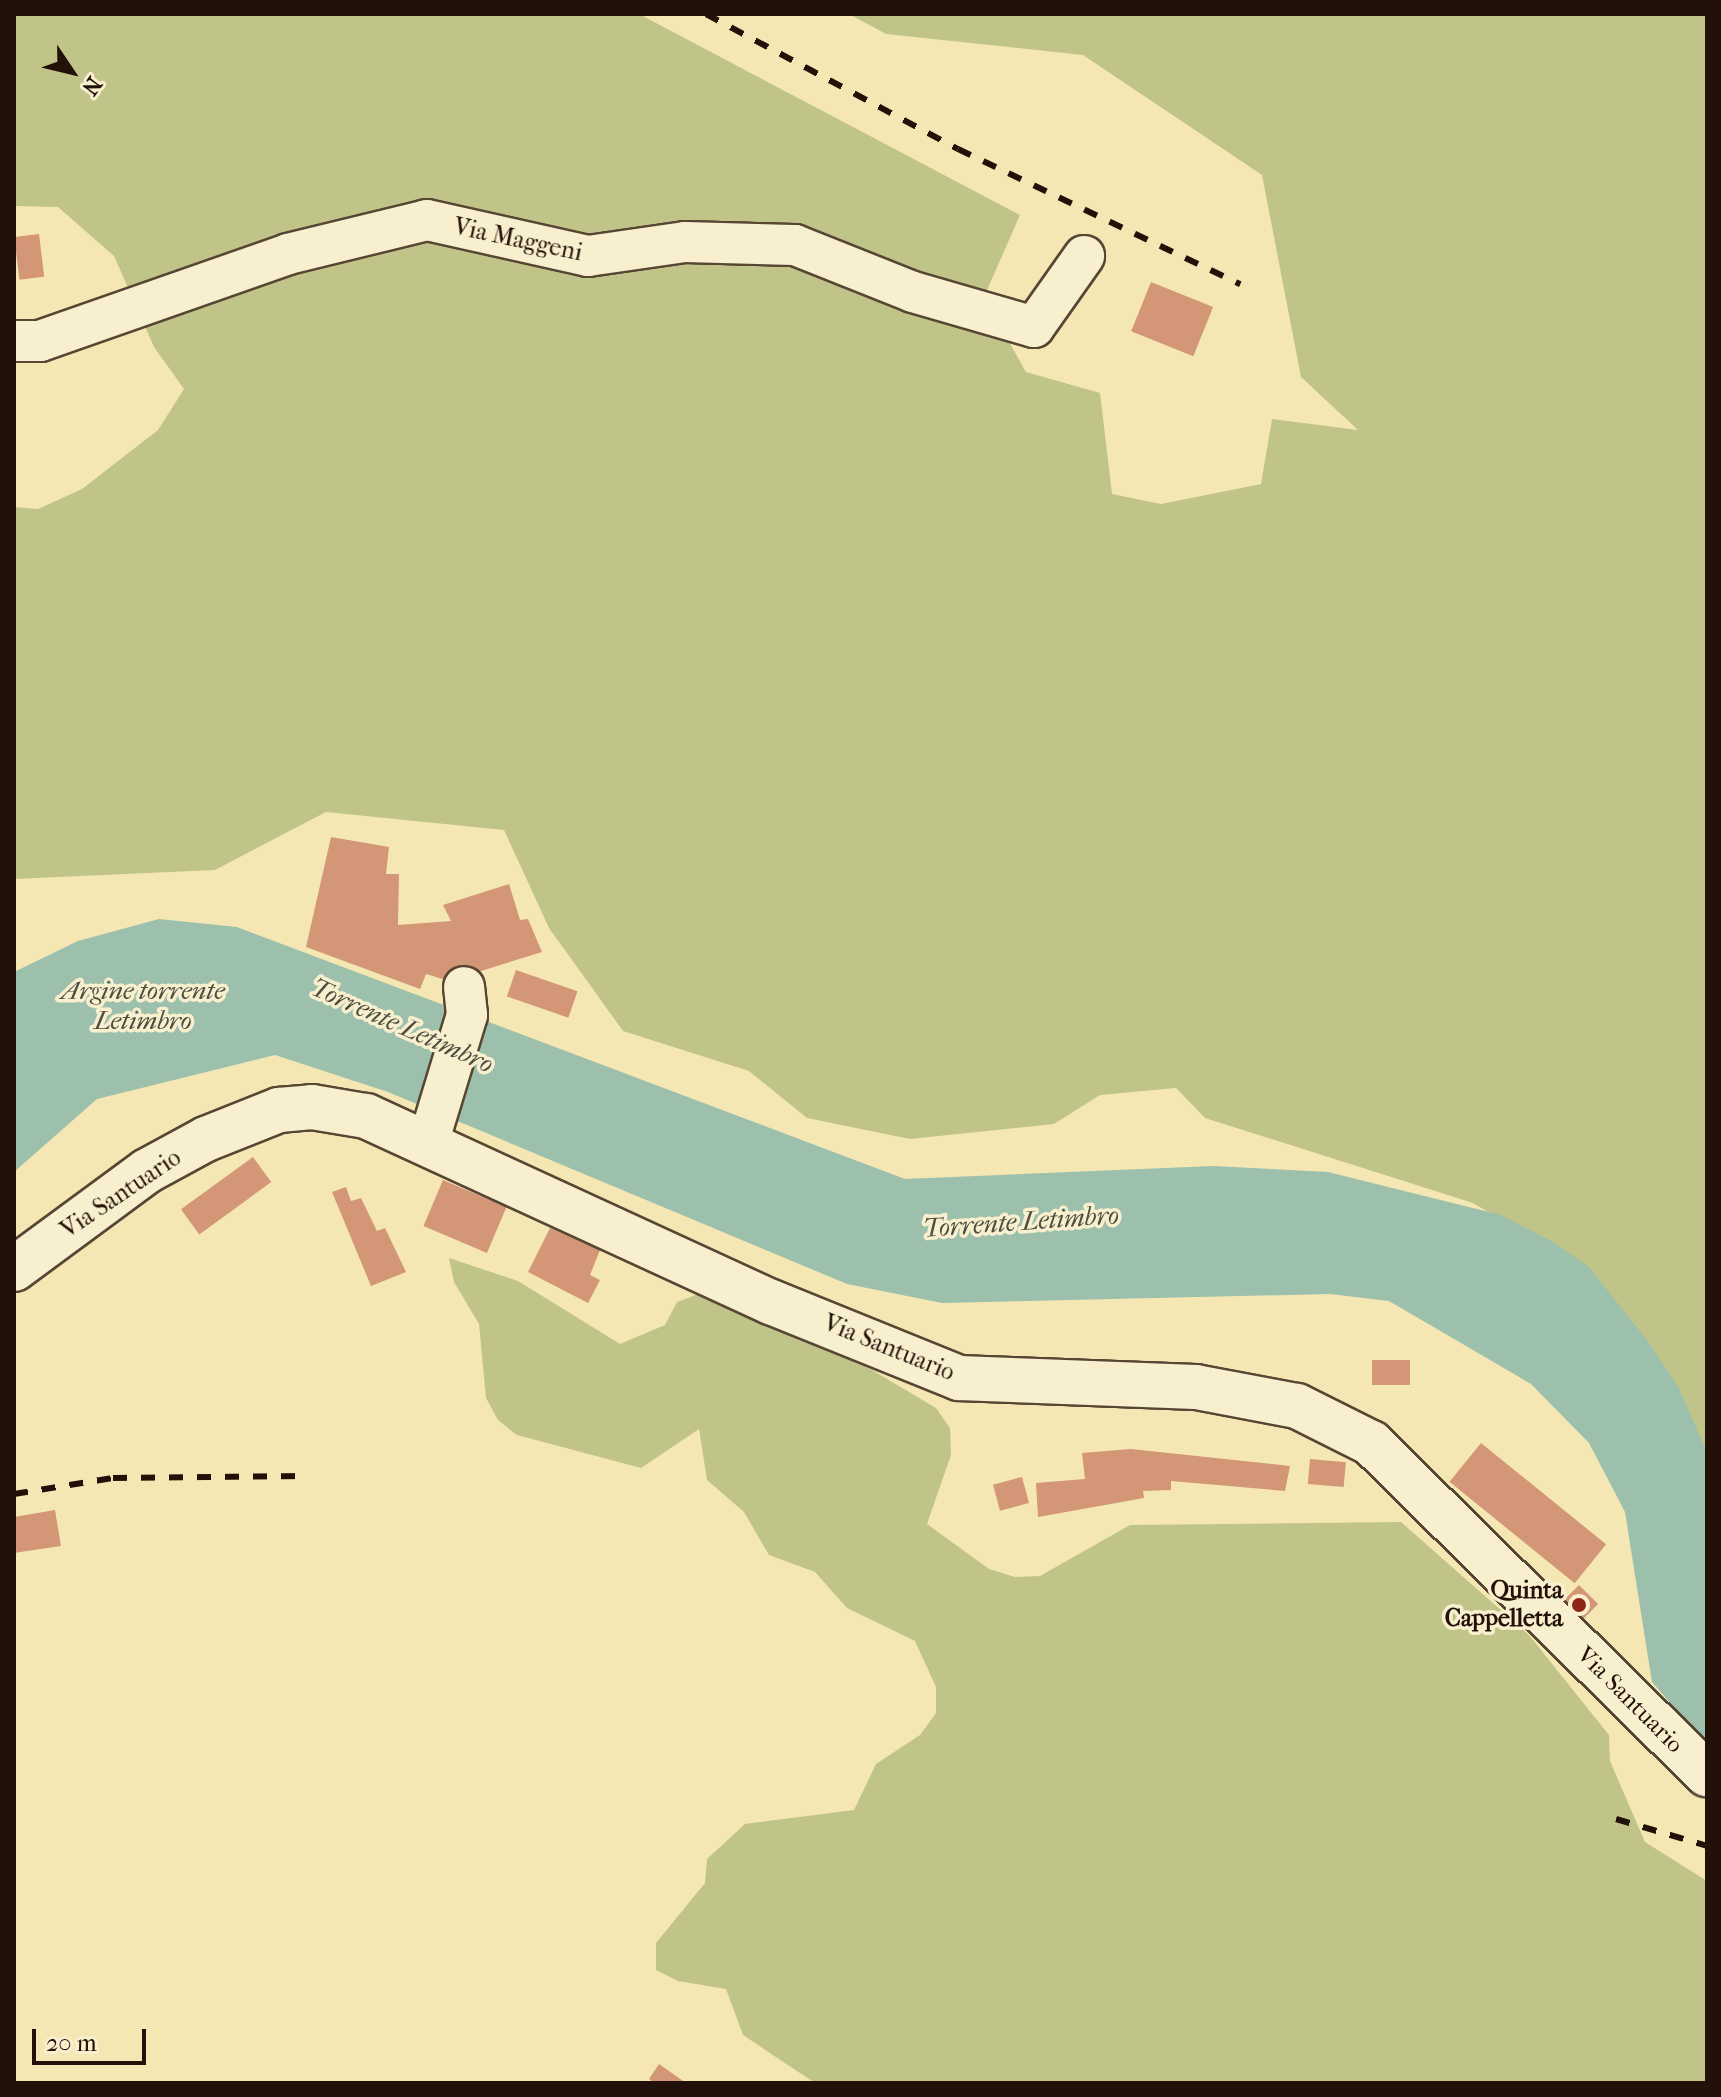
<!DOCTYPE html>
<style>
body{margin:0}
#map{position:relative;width:1721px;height:2097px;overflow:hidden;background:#f5e7b3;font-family:"IM FELL French Canon",serif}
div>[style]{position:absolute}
.green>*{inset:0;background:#c1c489}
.water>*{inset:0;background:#9cc0ac}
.building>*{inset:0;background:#d39677;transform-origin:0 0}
.roads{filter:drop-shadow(2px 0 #574633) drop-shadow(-2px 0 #574633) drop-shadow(0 2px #574633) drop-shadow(0 -2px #574633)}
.street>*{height:40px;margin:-20px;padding:0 20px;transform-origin:20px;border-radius:20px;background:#f8efce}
.secondary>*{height:44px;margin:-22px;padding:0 22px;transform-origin:22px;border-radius:22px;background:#f8efce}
.rail>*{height:6px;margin-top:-3px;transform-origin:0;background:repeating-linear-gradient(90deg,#221108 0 14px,transparent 0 28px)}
.dots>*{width:22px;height:22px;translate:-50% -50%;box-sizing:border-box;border:4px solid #f8efce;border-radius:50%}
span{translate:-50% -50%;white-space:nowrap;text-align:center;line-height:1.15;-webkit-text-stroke:7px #f8efce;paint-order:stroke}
.street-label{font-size:24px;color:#221108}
.poi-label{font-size:24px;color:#221108;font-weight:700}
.right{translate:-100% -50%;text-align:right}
.water-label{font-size:26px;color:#4d4e41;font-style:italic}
.frame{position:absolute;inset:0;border:16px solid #221108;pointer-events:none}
.north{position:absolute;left:32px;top:32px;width:80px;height:80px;-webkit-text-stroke:6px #f8efce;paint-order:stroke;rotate:125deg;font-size:22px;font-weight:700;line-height:32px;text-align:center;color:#221108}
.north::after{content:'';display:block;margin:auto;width:28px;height:36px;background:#221108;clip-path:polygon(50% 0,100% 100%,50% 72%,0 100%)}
.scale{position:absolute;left:32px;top:2029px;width:114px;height:36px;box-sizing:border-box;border:4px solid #221108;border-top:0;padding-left:10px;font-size:24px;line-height:28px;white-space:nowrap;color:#221108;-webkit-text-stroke:6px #f8efce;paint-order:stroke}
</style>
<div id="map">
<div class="green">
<div style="clip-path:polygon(14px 14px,639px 14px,1020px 215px,984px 297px,1026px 372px,1100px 393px,1112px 494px,1161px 504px,1261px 484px,1272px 419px,1358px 430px,1301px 377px,1262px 175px,1083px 55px,886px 34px,849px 14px,1707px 14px,1707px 1477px,1582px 1268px,1473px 1203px,1205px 1118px,1176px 1088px,1100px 1095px,1054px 1124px,910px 1139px,807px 1118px,749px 1071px,623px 1031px,549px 928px,504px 830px,326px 812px,215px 870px,14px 879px,14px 507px,38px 509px,82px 489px,158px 430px,184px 389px,154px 347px,114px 256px,58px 207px,14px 206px)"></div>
<div style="clip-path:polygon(449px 1258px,518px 1281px,620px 1344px,665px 1325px,677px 1302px,701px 1293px,872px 1370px,936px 1408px,950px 1428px,951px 1455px,927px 1524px,989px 1569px,1015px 1577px,1040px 1576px,1130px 1525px,1401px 1522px,1529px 1635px,1609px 1735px,1610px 1761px,1645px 1842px,1707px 1881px,1707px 2083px,815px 2083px,743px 2035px,726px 1989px,678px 1981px,656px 1970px,656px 1943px,705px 1883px,707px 1859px,745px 1824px,854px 1810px,876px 1764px,920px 1735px,936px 1713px,936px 1687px,915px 1641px,847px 1608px,815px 1572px,769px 1555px,744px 1512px,707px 1480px,699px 1429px,641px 1468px,517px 1435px,498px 1420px,486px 1398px,479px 1324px,454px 1282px)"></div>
</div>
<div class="water">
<div style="clip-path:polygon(159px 919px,237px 927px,905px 1179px,1213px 1166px,1328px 1172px,1501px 1215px,1553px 1242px,1589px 1267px,1647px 1340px,1679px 1388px,1707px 1453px,1707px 1746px,1652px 1682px,1625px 1512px,1589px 1443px,1531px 1384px,1389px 1301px,1330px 1294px,942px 1303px,847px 1284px,388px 1092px,275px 1055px,97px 1099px,14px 1172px,14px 972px,78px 941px)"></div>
</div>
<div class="building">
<div style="left:39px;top:234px;width:43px;height:25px;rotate:83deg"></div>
<div style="left:1151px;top:282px;width:67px;height:53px;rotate:22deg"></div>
<div style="clip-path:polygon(331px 837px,389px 847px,386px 874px,399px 874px,398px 925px,451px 921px,443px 905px,509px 884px,520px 920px,528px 919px,542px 952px,449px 981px,426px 974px,420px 989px,306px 947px)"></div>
<div style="left:516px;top:970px;width:65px;height:28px;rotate:19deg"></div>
<div style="left:253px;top:1157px;width:31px;height:89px;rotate:54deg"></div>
<div style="left:443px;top:1180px;width:69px;height:50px;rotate:23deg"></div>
<div style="clip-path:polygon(346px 1187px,351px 1201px,361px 1198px,377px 1231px,385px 1228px,406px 1272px,371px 1286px,332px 1192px)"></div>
<div style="clip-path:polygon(550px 1228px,600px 1250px,590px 1275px,600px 1280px,588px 1303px,528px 1272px)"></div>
<div style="left:1372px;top:1360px;width:38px;height:25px"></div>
<div style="left:1481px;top:1443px;width:161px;height:50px;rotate:39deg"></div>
<div style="clip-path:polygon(1131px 1449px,1290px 1466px,1285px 1491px,1171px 1481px,1171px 1490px,1143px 1491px,1144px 1498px,1038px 1517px,1036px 1483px,1085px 1479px,1082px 1453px)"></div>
<div style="left:1310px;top:1459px;width:36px;height:25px;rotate:5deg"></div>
<div style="left:1022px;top:1477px;width:27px;height:30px;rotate:75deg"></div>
<div style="clip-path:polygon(55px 1510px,61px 1546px,14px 1553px,14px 1517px)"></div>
<div style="left:1579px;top:1585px;width:27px;height:28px;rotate:45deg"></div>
<div style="clip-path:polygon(659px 2064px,686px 2083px,654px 2083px,649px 2079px)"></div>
</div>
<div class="roads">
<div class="street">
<div style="left:14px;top:341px;width:26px"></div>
<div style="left:40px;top:341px;width:263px;rotate:-19.3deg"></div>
<div style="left:288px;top:254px;width:143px;rotate:-13.7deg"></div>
<div style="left:427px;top:220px;width:165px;rotate:12.6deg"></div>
<div style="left:588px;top:256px;width:98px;rotate:-8.2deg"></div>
<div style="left:685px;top:242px;width:110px;rotate:1.6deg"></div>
<div style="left:795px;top:245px;width:127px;rotate:21.7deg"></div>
<div style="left:913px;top:292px;width:126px;rotate:16.1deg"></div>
<div style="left:1034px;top:327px;width:87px;rotate:-54.8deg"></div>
<div style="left:429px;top:1140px;width:131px;rotate:-73.1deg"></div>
<div style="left:467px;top:1015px;width:28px;rotate:-96deg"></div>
</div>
<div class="secondary">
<div style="left:14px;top:1269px;width:165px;rotate:-36.4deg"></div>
<div style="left:147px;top:1171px;width:67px;rotate:-28.5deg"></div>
<div style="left:206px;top:1139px;width:79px;rotate:-21.7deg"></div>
<div style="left:279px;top:1110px;width:33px;rotate:-5deg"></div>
<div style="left:312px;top:1107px;width:55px;rotate:9.5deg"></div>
<div style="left:366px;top:1116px;width:446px;rotate:24.7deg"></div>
<div style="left:771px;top:1302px;width:203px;rotate:22deg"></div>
<div style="left:959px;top:1378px;width:237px;rotate:2.2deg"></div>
<div style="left:1196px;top:1387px;width:103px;rotate:10.7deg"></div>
<div style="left:1297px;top:1406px;width:83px;rotate:26.6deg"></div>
<div style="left:1371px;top:1443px;width:472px;rotate:44.6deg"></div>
</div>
</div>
<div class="rail">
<div style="left:706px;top:14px;width:286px;rotate:28.2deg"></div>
<div style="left:958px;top:149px;width:313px;rotate:25.6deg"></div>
<div style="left:14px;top:1494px;width:100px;rotate:-9.2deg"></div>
<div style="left:113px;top:1478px;width:196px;rotate:-0.6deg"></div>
<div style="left:1616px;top:1819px;width:95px;rotate:16.5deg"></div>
</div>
<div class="dots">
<div style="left:1579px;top:1605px;background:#8f2418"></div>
</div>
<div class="street-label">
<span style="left:518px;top:240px;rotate:12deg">Via Maggeni</span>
<span style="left:121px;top:1194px;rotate:-34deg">Via Santuario</span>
<span style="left:889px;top:1348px;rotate:22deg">Via Santuario</span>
<span style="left:1630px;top:1700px;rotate:45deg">Via Santuario</span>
</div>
<div class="poi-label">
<span class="right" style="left:1563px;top:1605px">Quinta<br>Cappelletta</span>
</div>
<div class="water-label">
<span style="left:143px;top:1006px">Argine torrente<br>Letimbro</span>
<span style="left:402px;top:1026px;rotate:24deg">Torrente Letimbro</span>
<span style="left:1021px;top:1222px;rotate:-4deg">Torrente Letimbro</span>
</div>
<div class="frame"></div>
<div class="north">N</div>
<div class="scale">20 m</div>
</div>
